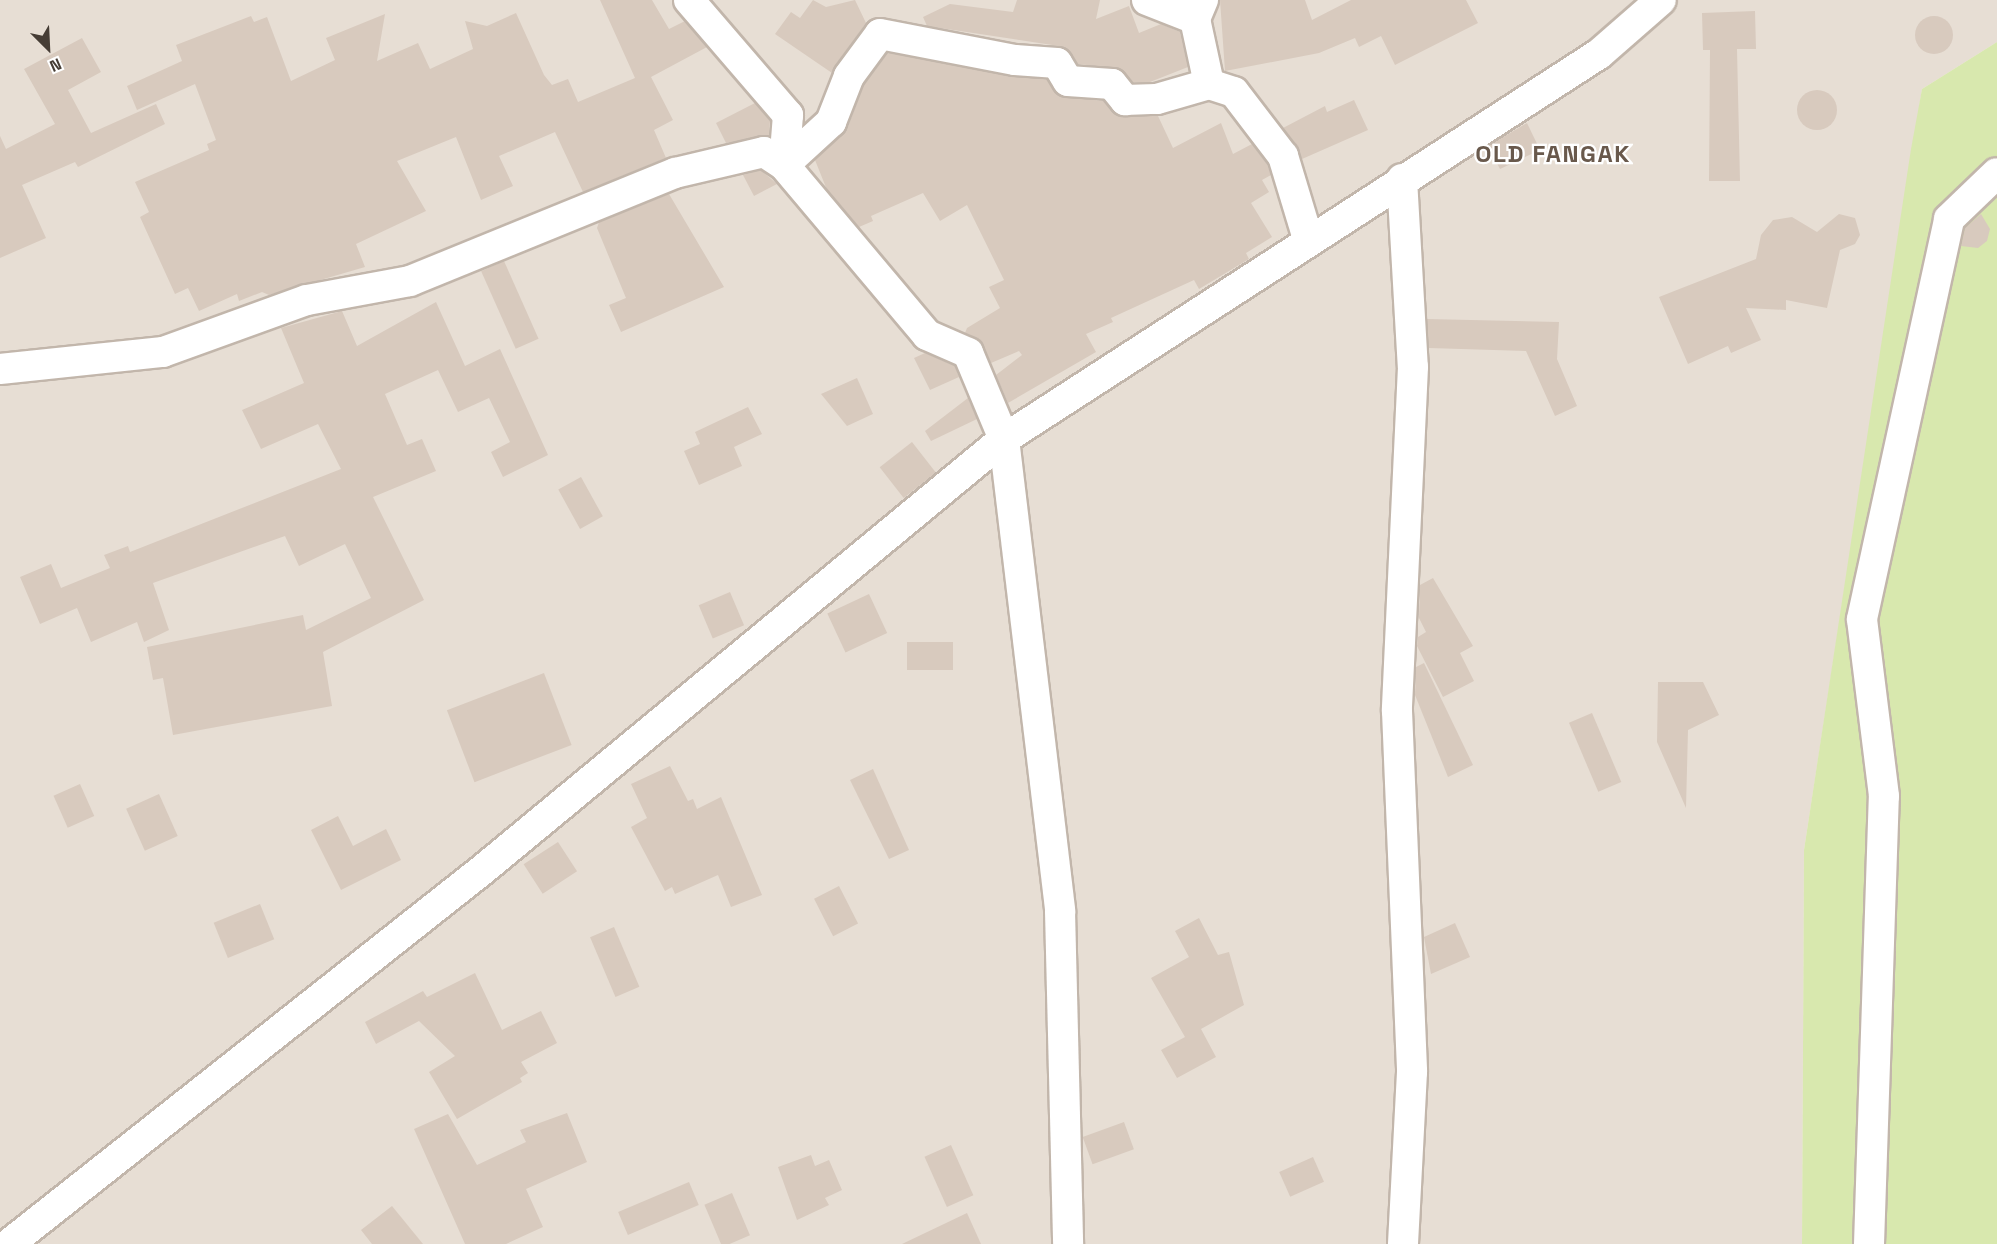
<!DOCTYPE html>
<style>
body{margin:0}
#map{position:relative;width:1997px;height:1244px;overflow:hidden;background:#f3ede6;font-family:"Space Grotesk",sans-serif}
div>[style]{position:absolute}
.residential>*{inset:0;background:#e7ded4}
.green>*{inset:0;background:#d8e8ae}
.building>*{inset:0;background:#d8cabe;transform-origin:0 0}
.round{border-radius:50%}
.roads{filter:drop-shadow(2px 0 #c2b6ab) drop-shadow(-2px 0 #c2b6ab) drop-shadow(0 2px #c2b6ab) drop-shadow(0 -2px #c2b6ab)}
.street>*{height:30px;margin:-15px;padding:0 15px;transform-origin:15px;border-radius:15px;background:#fff}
span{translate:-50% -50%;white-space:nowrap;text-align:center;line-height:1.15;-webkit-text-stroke:4.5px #fff;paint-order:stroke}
.district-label{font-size:24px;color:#69594c;font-weight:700;letter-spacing:1.5px}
.north{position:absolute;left:18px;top:18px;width:60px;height:60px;-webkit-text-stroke:4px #fff;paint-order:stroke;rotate:156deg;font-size:16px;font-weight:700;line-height:24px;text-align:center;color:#463d35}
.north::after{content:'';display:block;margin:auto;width:21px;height:27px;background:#463d35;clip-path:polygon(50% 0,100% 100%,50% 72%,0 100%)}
</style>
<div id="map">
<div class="residential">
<div style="clip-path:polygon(0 0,1997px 0,1997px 42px,1922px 89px,1804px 850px,1802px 1244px,0 1244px)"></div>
</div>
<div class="green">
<div style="clip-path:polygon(1997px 42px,1997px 1244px,1802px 1244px,1804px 850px,1911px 149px,1922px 89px)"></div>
</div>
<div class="building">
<div style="clip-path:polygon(600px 0,652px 0,669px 29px,685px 21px,707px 47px,651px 77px,673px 120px,654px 130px,666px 158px,583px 192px,555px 132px,499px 156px,513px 186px,481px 200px,456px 137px,397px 161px,426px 211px,356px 244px,365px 267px,269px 295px,262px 292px,239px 301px,237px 294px,199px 311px,188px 288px,175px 294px,140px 217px,149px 212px,135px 182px,209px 150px,207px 144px,216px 140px,195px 84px,137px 110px,127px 86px,182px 61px,176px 45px,251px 16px,254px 22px,267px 17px,291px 81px,335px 60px,326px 38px,385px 14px,377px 61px,418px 43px,430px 69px,473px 49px,465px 21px,487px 26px,516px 13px,544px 75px,552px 85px,568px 79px,578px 102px,635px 78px)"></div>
<div style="clip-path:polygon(813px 0,826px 7px,855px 0,866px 23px,832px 73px,775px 34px,791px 12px,800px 18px)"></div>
<div style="clip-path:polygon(1017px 0,1100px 0,1096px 19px,1129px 6px,1139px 33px,1161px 24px,1180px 32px,1188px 67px,1150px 82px,1133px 82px,1120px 69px,1078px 64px,1059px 46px,927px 26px,923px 17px,950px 4px,1013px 12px)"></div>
<div style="clip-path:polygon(1220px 0,1305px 0,1312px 20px,1351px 0,1466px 0,1478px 23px,1395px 65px,1381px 36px,1359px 47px,1355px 38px,1319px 53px,1225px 71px)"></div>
<div style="clip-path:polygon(1755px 11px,1756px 49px,1737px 49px,1740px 181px,1709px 181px,1710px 50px,1703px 50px,1702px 13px)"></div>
<div class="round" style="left:1915px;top:16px;width:38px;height:38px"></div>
<div style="clip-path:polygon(82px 38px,101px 72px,68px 90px,91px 133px,156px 104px,165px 124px,78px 167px,75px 162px,22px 185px,46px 238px,0 258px,0 136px,6px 149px,55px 124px,24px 69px)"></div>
<div style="clip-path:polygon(887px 53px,1047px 80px,1060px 96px,1103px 101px,1118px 116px,1158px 116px,1173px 148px,1221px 123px,1233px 154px,1252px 144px,1267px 164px,1271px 175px,1262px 180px,1269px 192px,1251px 203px,1272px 237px,1246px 253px,1249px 259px,1199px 289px,1194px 280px,1111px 318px,1113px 322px,1086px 334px,1096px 352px,1008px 403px,996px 375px,1022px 355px,1019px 351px,991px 363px,983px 346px,965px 333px,967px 328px,1000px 308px,989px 287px,1004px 280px,967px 205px,940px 221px,923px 193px,871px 216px,873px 221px,859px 227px,827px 190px,815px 160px,847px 129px,864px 84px)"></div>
<div class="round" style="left:1797px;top:90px;width:40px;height:40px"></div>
<div style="clip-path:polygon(1354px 100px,1368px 130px,1302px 159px,1283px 128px,1325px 106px,1327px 112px)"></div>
<div style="clip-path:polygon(755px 103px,770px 121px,769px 136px,726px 143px,716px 123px)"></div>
<div style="clip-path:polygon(1527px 123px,1540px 150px,1500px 169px,1488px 146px)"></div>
<div style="clip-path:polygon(761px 170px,777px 184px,754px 196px,743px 175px)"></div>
<div style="clip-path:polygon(669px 194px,724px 287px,621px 332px,609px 305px,626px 298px,597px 228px,599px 222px)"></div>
<div style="clip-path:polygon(1839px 214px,1855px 218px,1860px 235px,1855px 244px,1840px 250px,1827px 308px,1786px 300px,1786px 310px,1746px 308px,1761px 340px,1731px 353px,1728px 346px,1688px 364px,1659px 297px,1756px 259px,1761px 235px,1773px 220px,1792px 217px,1817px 232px)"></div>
<div style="clip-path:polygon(1981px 214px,1990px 229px,1987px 241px,1978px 248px,1961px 246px,1965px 228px)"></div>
<div style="left:504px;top:261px;width:85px;height:25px;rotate:66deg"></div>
<div style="clip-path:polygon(436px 302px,465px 366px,500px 349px,548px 455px,503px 477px,491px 452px,510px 442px,489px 398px,458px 412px,438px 370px,385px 394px,407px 445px,422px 439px,436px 471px,373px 497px,424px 600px,323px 652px,332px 706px,173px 735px,163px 678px,153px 680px,147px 647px,303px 615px,306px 630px,371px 598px,345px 544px,299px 566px,285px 536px,153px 583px,169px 630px,144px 642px,137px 622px,91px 642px,77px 608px,40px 624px,20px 577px,51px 564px,61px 588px,110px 568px,104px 555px,128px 546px,130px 552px,341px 469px,318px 424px,261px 449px,242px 410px,304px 383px,281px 328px,342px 311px,357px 346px)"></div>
<div style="clip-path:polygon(1427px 319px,1559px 322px,1557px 359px,1577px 406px,1555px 416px,1526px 351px,1429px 348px)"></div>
<div style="clip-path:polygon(925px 353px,955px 366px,959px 377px,930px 390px,914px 358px)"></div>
<div style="clip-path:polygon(857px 378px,873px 414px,847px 426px,821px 394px)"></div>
<div style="clip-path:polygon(968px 398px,977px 419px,931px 441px,925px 431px)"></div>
<div style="clip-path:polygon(748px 407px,762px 434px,734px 447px,742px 466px,699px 485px,684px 451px,700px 444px,695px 432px)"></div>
<div style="left:912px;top:442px;width:39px;height:41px;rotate:52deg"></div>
<div style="left:581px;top:477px;width:45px;height:26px;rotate:61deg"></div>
<div style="clip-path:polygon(1433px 578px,1473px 646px,1460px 653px,1474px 681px,1443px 697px,1417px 646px,1418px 637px,1426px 632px,1419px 618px,1420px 585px)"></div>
<div style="left:730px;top:592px;width:36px;height:34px;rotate:67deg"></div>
<div style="left:869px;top:594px;width:43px;height:46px;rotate:65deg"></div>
<div style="left:953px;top:642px;width:28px;height:46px;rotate:90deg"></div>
<div style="clip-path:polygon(1424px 663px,1473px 765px,1448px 777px,1415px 695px,1416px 667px)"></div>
<div style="left:544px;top:673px;width:77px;height:104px;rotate:69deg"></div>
<div style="clip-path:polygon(1658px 682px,1703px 682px,1719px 715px,1688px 730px,1686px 808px,1657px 742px)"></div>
<div style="left:1592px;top:713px;width:75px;height:25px;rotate:67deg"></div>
<div style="clip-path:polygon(670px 766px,688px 801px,693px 799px,697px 809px,721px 797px,762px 895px,731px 907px,718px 875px,675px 894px,672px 887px,665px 891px,631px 827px,647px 818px,631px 784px)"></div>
<div style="clip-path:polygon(873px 769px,909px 850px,889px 859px,850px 780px)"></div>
<div style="left:80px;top:784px;width:35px;height:29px;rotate:66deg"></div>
<div style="left:159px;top:794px;width:46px;height:36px;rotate:66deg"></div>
<div style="clip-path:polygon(338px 816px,353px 846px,386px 829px,401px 860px,341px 890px,311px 830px)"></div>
<div style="left:558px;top:842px;width:35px;height:41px;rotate:57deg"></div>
<div style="left:839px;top:886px;width:42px;height:28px;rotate:63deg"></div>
<div style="left:260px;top:904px;width:38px;height:50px;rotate:68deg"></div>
<div style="clip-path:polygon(1199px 918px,1218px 955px,1229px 952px,1244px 1005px,1201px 1029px,1216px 1057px,1177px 1078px,1161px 1050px,1185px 1037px,1151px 978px,1189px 957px,1175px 931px)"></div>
<div style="clip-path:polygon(1455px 923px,1470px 957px,1431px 974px,1424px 937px)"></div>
<div style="left:614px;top:927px;width:65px;height:26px;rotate:67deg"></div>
<div style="clip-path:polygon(475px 973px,502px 1030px,541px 1011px,557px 1043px,521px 1062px,528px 1073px,520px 1078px,522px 1082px,457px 1119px,429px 1072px,455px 1056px,419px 1021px,376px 1044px,365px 1022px,423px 991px,427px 997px)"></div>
<div style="clip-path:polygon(567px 1113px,587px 1162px,526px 1189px,543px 1227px,506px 1244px,465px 1244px,414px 1129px,448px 1114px,477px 1165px,526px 1142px,520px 1130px)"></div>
<div style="left:1124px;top:1122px;width:29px;height:44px;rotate:70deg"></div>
<div style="left:951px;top:1145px;width:55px;height:29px;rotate:66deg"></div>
<div style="clip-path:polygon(811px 1155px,815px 1166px,829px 1160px,842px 1190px,825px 1198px,829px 1205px,797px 1220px,778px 1167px)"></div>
<div style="left:1313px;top:1157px;width:27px;height:37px;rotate:66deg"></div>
<div style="left:689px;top:1182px;width:25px;height:77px;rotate:67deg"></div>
<div style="left:732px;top:1193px;width:46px;height:30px;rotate:67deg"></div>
<div style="clip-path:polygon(392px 1206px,423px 1244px,372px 1244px,361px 1230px)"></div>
<div style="clip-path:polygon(967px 1213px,981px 1244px,902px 1244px)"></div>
</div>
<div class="roads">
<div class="street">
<div style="left:689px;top:0;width:152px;rotate:49.3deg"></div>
<div style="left:788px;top:115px;width:50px;rotate:94.6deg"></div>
<div style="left:784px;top:165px;width:222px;rotate:49.9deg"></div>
<div style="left:927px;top:335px;width:45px;rotate:23.7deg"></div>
<div style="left:968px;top:353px;width:93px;rotate:67.3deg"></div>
<div style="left:1004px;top:439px;width:475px;rotate:83.2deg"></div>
<div style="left:1060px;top:911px;width:333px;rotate:88.6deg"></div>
<div style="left:1147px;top:0;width:52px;rotate:21.6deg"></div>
<div style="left:1203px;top:0;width:21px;rotate:113deg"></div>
<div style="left:1195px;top:19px;width:66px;rotate:77.8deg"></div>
<div style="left:1209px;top:84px;width:26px;rotate:18deg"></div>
<div style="left:1234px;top:92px;width:81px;rotate:52.6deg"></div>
<div style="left:1283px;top:156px;width:87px;rotate:73.2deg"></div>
<div style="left:1402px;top:179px;width:188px;rotate:86.7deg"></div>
<div style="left:1413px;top:367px;width:344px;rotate:92.7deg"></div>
<div style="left:1397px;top:711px;width:361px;rotate:87.6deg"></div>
<div style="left:1412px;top:1072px;width:172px;rotate:93deg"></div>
<div style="left:0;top:369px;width:164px;rotate:-6deg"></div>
<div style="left:163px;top:352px;width:153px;rotate:-19.9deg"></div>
<div style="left:307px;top:300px;width:105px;rotate:-10.5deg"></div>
<div style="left:410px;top:281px;width:286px;rotate:-22.2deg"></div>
<div style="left:675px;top:173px;width:91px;rotate:-13.3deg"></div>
<div style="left:764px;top:152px;width:24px;rotate:33deg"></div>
<div style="left:784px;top:165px;width:64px;rotate:-42.5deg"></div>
<div style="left:831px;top:122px;width:49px;rotate:-68.6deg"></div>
<div style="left:849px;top:76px;width:52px;rotate:-53.6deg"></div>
<div style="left:880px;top:34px;width:137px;rotate:10.9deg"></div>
<div style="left:1015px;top:60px;width:42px;rotate:4.1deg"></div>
<div style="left:1057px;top:63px;width:21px;rotate:59deg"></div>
<div style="left:1068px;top:81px;width:44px;rotate:3.9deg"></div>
<div style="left:1112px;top:84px;width:21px;rotate:51deg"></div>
<div style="left:1125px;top:100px;width:32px;rotate:-2deg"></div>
<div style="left:1157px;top:99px;width:54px;rotate:-16.1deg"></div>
<div style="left:9px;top:1244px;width:602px;rotate:-38.32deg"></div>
<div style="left:481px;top:871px;width:678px;rotate:-39.56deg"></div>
<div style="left:1004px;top:439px;width:709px;rotate:-32.91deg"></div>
<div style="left:1599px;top:54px;width:82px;rotate:-41.1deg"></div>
<div style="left:1869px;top:1244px;width:448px;rotate:-88.1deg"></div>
<div style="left:1884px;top:796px;width:178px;rotate:-97.1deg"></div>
<div style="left:1862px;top:619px;width:409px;rotate:-77.7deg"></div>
<div style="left:1949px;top:219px;width:66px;rotate:-43.8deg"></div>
</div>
</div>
<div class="district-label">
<span style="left:1553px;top:154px">OLD FANGAK</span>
</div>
<div class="north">N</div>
</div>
